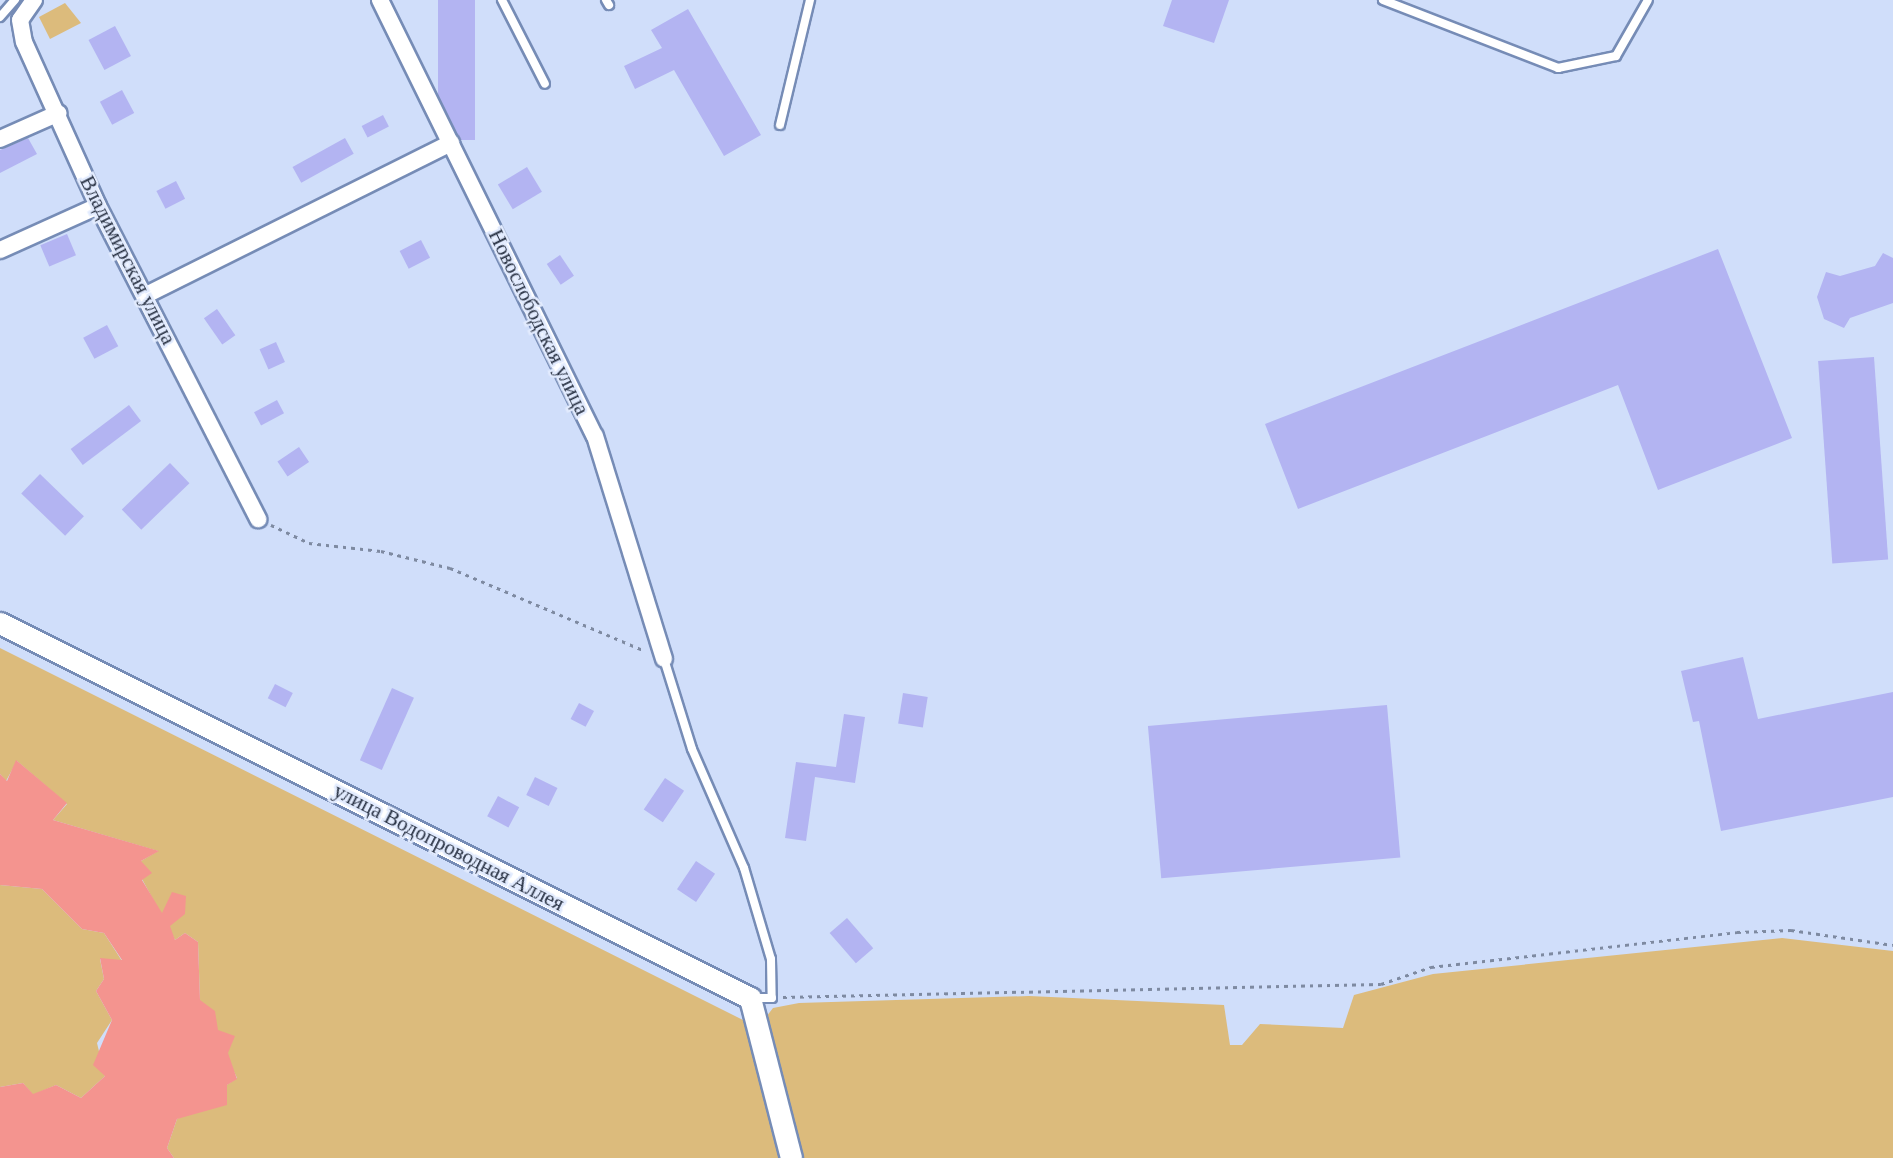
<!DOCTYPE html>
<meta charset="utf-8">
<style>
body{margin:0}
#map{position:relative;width:1893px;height:1158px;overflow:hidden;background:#d0defa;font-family:"Times New Roman",serif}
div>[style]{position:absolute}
.green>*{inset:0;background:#dcbb7c}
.water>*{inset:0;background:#f4948f}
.building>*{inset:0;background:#b3b4f2;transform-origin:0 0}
.path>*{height:2.5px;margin-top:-1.25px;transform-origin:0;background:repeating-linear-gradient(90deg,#7e8aa1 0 3.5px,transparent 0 8.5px)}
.roads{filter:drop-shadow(2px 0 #768cb6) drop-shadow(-2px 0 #768cb6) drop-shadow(0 2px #768cb6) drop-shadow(0 -2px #768cb6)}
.service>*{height:8px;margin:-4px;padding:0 4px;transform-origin:4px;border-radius:4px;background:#fff}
.minor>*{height:16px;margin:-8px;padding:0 8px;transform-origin:8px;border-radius:8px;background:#fff}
.tertiary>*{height:21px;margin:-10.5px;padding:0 10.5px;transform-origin:10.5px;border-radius:10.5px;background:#fff}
span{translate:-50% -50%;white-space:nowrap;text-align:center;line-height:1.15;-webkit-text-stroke:5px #e2ebfe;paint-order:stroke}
.street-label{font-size:21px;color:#273042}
</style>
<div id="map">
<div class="green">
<div style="clip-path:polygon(65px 3px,81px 23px,50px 39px,39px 17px)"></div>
<div style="clip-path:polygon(0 648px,745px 1021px,782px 1158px,174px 1158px,167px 1148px,177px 1119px,237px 1078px,200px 1001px,198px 942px,185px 933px,175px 940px,142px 879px,141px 861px,158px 851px,53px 820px,67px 804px,17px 761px,6px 781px,0 774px)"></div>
<div style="clip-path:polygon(0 885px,42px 889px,82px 929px,104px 933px,122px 961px,100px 959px,104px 979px,96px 991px,112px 1020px,97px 1043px,105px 1076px,81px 1098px,56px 1085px,33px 1095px,23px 1083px,0 1087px)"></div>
<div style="clip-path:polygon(1782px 938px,1893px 951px,1893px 1158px,799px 1158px,763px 1021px,773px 1008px,799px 1003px,1029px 996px,1224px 1005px,1230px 1045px,1242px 1045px,1260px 1024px,1343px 1028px,1354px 995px,1433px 974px)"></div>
</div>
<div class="water">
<div style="clip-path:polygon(16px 760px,67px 803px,53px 820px,159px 851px,141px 861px,152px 873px,142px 880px,162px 913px,172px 892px,186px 896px,185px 914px,170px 926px,175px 940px,185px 933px,198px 942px,200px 1000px,215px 1011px,218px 1030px,235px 1036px,228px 1053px,237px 1079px,227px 1085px,227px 1105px,177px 1119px,167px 1148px,174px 1158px,0 1158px,0 1087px,23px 1083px,33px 1094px,56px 1085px,81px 1098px,105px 1076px,93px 1065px,112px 1020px,96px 991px,104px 979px,100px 958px,122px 960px,104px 933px,82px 929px,42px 889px,0 885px,0 774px,7px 781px)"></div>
</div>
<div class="building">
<div style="left:438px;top:0;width:37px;height:140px"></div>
<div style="clip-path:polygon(1172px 0,1229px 0,1214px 43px,1163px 26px)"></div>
<div style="clip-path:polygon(688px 9px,761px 135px,724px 156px,674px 70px,635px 89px,624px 66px,662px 48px,651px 30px)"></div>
<div style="left:115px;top:26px;width:34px;height:30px;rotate:62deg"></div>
<div style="left:122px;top:90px;width:26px;height:25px;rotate:62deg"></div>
<div style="left:383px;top:115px;width:13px;height:24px;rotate:63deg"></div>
<div style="clip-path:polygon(28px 138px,37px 154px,0 173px,0 150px)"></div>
<div style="left:345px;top:138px;width:18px;height:60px;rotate:61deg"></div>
<div style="left:527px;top:167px;width:29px;height:34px;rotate:59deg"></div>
<div style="left:176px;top:181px;width:20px;height:22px;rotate:63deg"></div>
<div style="left:67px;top:234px;width:23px;height:29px;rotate:67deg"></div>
<div style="left:421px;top:240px;width:20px;height:24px;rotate:63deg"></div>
<div style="clip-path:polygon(1718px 249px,1792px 438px,1658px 490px,1618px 385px,1298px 509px,1265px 424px)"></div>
<div style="clip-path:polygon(1883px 253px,1893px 258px,1893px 303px,1850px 318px,1844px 328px,1824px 319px,1817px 297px,1826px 272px,1840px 276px,1875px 266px)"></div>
<div style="left:560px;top:255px;width:25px;height:16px;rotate:56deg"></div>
<div style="left:217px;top:309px;width:32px;height:16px;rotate:55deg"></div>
<div style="left:107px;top:325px;width:24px;height:27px;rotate:62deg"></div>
<div style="left:276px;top:342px;width:22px;height:18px;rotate:66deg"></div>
<div style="left:1874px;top:357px;width:203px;height:56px;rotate:86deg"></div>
<div style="left:277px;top:400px;width:15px;height:26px;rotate:62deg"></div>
<div style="left:129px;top:405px;width:20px;height:73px;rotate:53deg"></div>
<div style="left:299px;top:447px;width:18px;height:26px;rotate:56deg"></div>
<div style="left:170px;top:463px;width:28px;height:67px;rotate:46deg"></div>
<div style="left:40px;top:474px;width:61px;height:27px;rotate:44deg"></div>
<div style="clip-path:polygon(1743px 657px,1758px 719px,1893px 692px,1893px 797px,1721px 831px,1699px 721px,1693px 722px,1681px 671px)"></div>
<div style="left:275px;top:684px;width:20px;height:16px;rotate:27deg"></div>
<div style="left:392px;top:688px;width:24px;height:79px;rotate:24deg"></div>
<div style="left:903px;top:693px;width:25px;height:31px;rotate:9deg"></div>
<div style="left:579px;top:703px;width:17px;height:18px;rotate:28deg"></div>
<div style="left:1387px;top:705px;width:153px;height:240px;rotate:85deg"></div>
<div style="clip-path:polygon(844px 714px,865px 717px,855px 783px,815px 777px,806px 841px,785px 838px,796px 762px,836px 767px)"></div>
<div style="left:535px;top:777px;width:25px;height:20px;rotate:26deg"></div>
<div style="left:665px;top:778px;width:23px;height:38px;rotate:34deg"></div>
<div style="left:498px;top:796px;width:24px;height:23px;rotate:28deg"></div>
<div style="left:696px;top:861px;width:23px;height:34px;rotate:34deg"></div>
<div style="left:847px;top:918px;width:40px;height:23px;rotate:49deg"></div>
</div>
<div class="path">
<div style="left:271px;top:525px;width:42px;rotate:25.3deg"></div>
<div style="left:309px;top:543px;width:72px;rotate:6.3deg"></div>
<div style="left:381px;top:551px;width:71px;rotate:13.8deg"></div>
<div style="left:450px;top:568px;width:210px;rotate:23deg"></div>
<div style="left:783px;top:997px;width:598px;rotate:-1.25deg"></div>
<div style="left:1381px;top:984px;width:53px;rotate:-18.8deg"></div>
<div style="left:1431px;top:967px;width:308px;rotate:-6.5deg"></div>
<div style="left:1737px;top:932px;width:54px;rotate:-2.1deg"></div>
<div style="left:1791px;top:930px;width:103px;rotate:8.4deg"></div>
</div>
<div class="roads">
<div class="service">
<div style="left:502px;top:0;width:94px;rotate:62.9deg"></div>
<div style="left:606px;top:0;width:6px;rotate:59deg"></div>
<div style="left:1383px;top:0;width:188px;rotate:21.2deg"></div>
<div style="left:1558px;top:68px;width:59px;rotate:-11.7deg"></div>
<div style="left:1616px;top:56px;width:64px;rotate:-60.3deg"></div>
<div style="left:0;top:17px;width:23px;rotate:-49deg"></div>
<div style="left:780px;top:125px;width:129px;rotate:-76.5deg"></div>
<div style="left:664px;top:659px;width:94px;rotate:72.7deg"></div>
<div style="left:692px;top:749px;width:130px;rotate:66.4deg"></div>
<div style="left:744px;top:868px;width:95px;rotate:73.5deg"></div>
<div style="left:771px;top:959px;width:39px;rotate:89deg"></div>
<div style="left:772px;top:998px;width:21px;rotate:180deg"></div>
</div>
<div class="minor">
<div style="left:34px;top:0;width:24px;rotate:125deg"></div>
<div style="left:20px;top:20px;width:22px;rotate:80deg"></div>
<div style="left:24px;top:42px;width:180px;rotate:65.7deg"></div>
<div style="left:98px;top:206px;width:352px;rotate:62.9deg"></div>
<div style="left:380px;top:0;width:486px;rotate:63.8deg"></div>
<div style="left:595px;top:436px;width:233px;rotate:72.8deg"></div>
<div style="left:0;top:139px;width:64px;rotate:-23.8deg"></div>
<div style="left:0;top:250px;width:107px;rotate:-24.2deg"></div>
<div style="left:146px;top:295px;width:341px;rotate:-26.5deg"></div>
</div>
<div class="tertiary">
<div style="left:0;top:623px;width:839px;rotate:26.57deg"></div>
<div style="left:750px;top:998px;width:165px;rotate:75.6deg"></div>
</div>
</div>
<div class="street-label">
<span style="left:128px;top:260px;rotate:63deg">Владимирская улица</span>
<span style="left:539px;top:322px;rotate:64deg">Новослободская улица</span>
<span style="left:449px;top:847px;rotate:27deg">улица Водопроводная Аллея</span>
</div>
</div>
